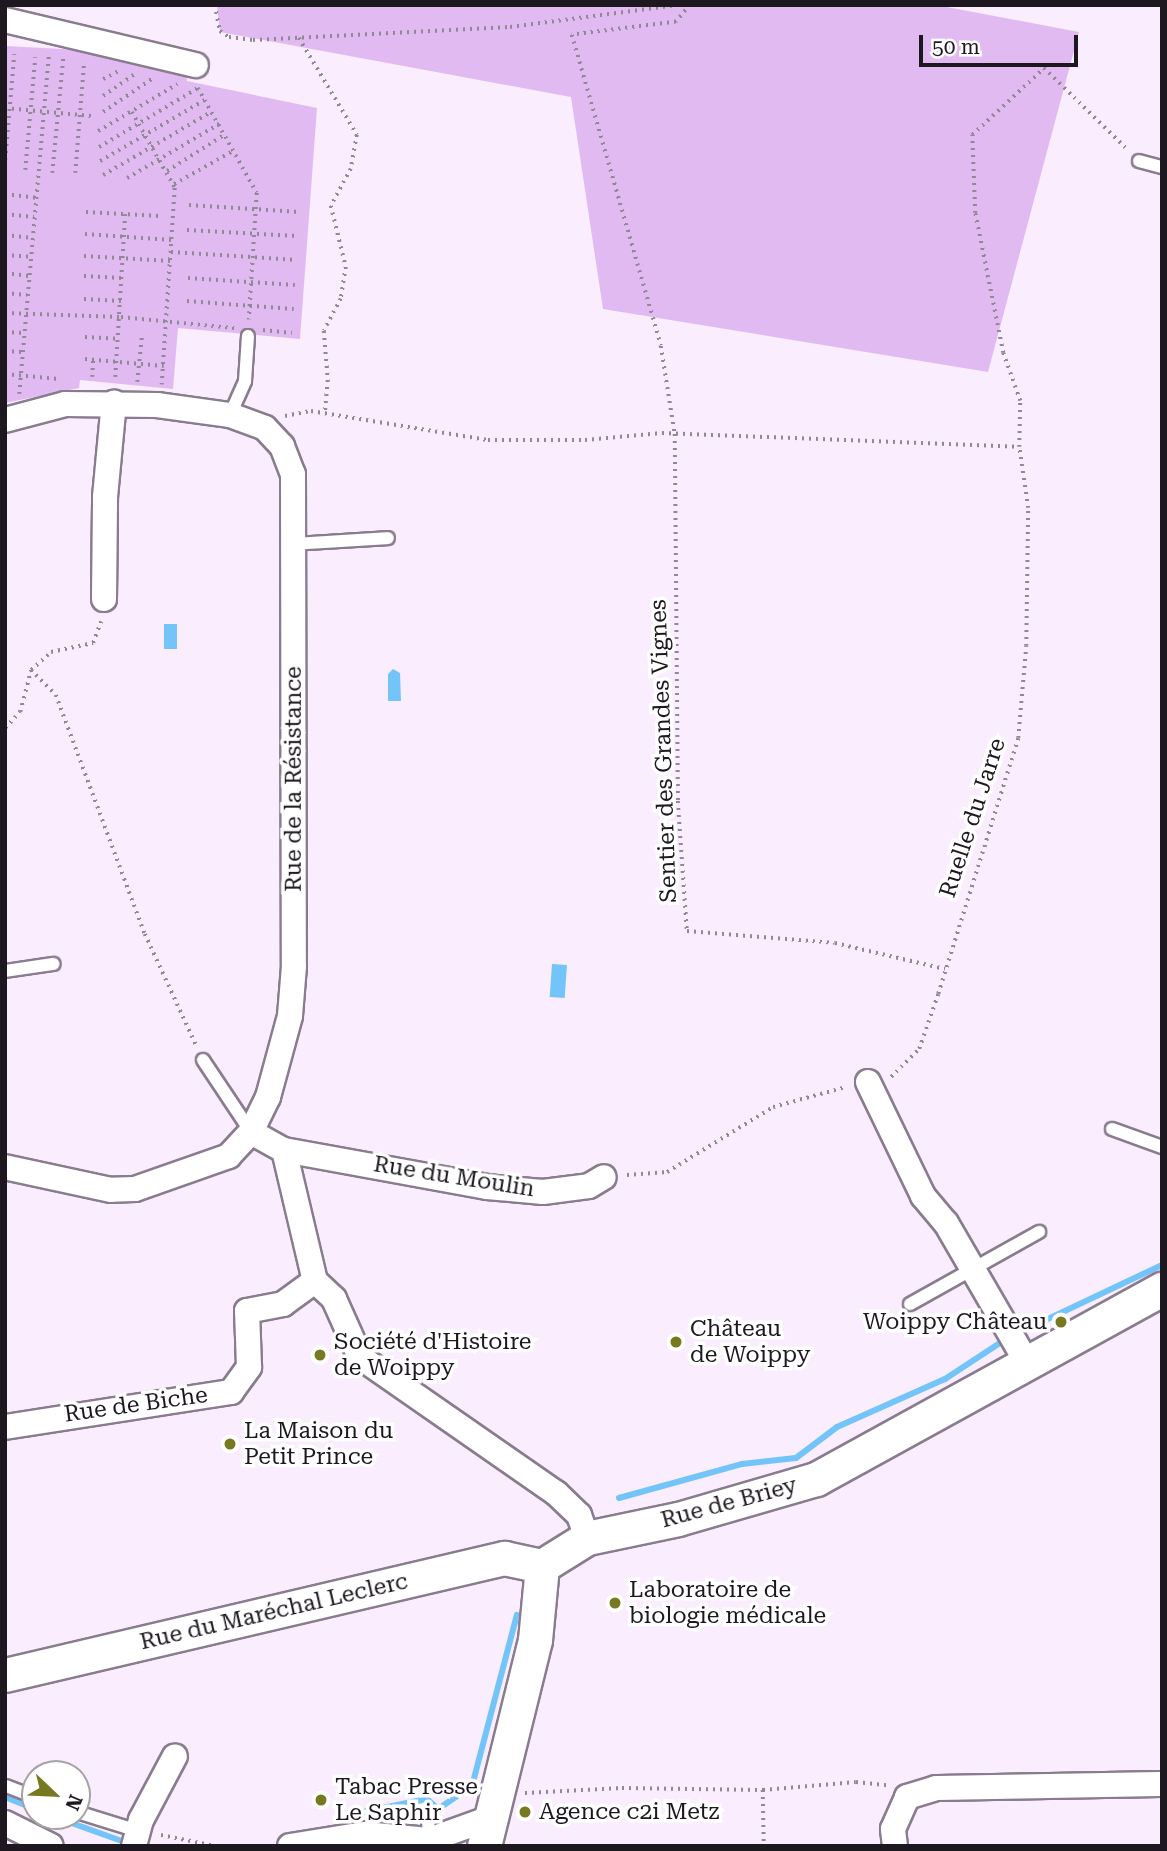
<!DOCTYPE html>
<meta charset="utf-8">
<style>
body{margin:0}
#map{position:relative;width:1167px;height:1851px;overflow:hidden;background:#f9edfe;font-family:"Roboto Serif",serif}
div>[style]{position:absolute}
.green>*{inset:0;background:#e2baf2}
.water>*{inset:0;background:#73c5f9;transform-origin:0 0}
.stream>*{height:6px;margin:-3px;padding:0 3px;transform-origin:3px;border-radius:3px;background:#73c5f9}
.path>*{height:3.5px;margin-top:-1.75px;transform-origin:0;background:repeating-linear-gradient(90deg,#908894 0 2px,transparent 0 7px)}
.roads{filter:drop-shadow(2px 0 #897c8e) drop-shadow(-2px 0 #897c8e) drop-shadow(0 2px #897c8e) drop-shadow(0 -2px #897c8e)}
.lane>*{height:12px;margin:-6px;padding:0 6px;transform-origin:6px;border-radius:6px;background:#fff}
.street>*{height:24px;margin:-12px;padding:0 12px;transform-origin:12px;border-radius:12px;background:#fff}
.secondary>*{height:33px;margin:-16.5px;padding:0 16.5px;transform-origin:16.5px;border-radius:16.5px;background:#fff}
.dots>*{width:19px;height:19px;translate:-50% -50%;box-sizing:border-box;border:4px solid #fff;border-radius:50%}
span{translate:-50% -50%;white-space:nowrap;text-align:center;line-height:1.15;-webkit-text-stroke:7px #fff;paint-order:stroke}
.street-label{font-size:23px;color:#1d181f}
.poi-label{font-size:23px;color:#1d181f}
.right{translate:-100% -50%;text-align:right}
.left{translate:0 -50%;text-align:left}
.frame{position:absolute;inset:0;border:7px solid #1d181f;pointer-events:none}
.north{position:absolute;left:21px;top:1760px;width:70px;height:70px;box-sizing:border-box;background:#fff;border:2px solid #a5a3a5;border-radius:50%;rotate:113deg;font-size:19px;font-weight:700;line-height:28px;text-align:center;color:#1d181f}
.north::after{content:'';display:block;margin:auto;width:24px;height:32px;background:#777921;clip-path:polygon(50% 0,100% 100%,50% 72%,0 100%)}
.scale{position:absolute;left:919px;top:35px;width:159px;height:32px;box-sizing:border-box;border:4px solid #1d181f;border-top:0;padding-left:9px;font-size:21px;line-height:24px;white-space:nowrap;color:#1d181f;-webkit-text-stroke:5px #fff;paint-order:stroke}
</style>
<div id="map">
<div class="green">
<div style="clip-path:polygon(217px 5px,936px 5px,1079px 32px,988px 372px,603px 309px,571px 97px,220px 32px)"></div>
<div style="clip-path:polygon(5px 46px,101px 51px,186px 70px,187px 81px,317px 108px,300px 339px,178px 328px,173px 389px,80px 380px,79px 388px,5px 403px)"></div>
</div>
<div class="water">
<div style="left:164px;top:624px;width:13px;height:25px"></div>
<div style="clip-path:polygon(393px 669px,400px 673px,401px 701px,388px 701px,388px 674px)"></div>
<div style="left:552px;top:964px;width:15px;height:33px;rotate:4deg"></div>
</div>
<div class="stream">
<div style="left:1016px;top:1334px;width:161px;rotate:-25.3deg"></div>
<div style="left:619px;top:1498px;width:128px;rotate:-15.5deg"></div>
<div style="left:742px;top:1464px;width:54px;rotate:-6.3deg"></div>
<div style="left:796px;top:1458px;width:51px;rotate:-37.1deg"></div>
<div style="left:837px;top:1427px;width:118px;rotate:-24deg"></div>
<div style="left:945px;top:1379px;width:73px;rotate:-33.3deg"></div>
<div style="left:5px;top:1797px;width:32px;rotate:22deg"></div>
<div style="left:363px;top:1812px;width:65px;rotate:-11.5deg"></div>
<div style="left:427px;top:1799px;width:15px;rotate:42deg"></div>
<div style="left:438px;top:1809px;width:41px;rotate:-34.1deg"></div>
<div style="left:472px;top:1786px;width:177px;rotate:-75.3deg"></div>
<div style="left:52px;top:1816px;width:83px;rotate:19.7deg"></div>
</div>
<div class="path">
<div style="left:215px;top:5px;width:26px;rotate:79deg"></div>
<div style="left:220px;top:31px;width:11px;rotate:34deg"></div>
<div style="left:229px;top:37px;width:24px;rotate:7deg"></div>
<div style="left:253px;top:40px;width:257px;rotate:-2.9deg"></div>
<div style="left:510px;top:27px;width:167px;rotate:-7.5deg"></div>
<div style="left:690px;top:5px;width:22px;rotate:129deg"></div>
<div style="left:676px;top:22px;width:105px;rotate:172.9deg"></div>
<div style="left:572px;top:35px;width:323px;rotate:74deg"></div>
<div style="left:661px;top:346px;width:89px;rotate:81deg"></div>
<div style="left:675px;top:434px;width:367px;rotate:89.5deg"></div>
<div style="left:678px;top:801px;width:130px;rotate:86deg"></div>
<div style="left:687px;top:931px;width:148px;rotate:4.6deg"></div>
<div style="left:835px;top:943px;width:113px;rotate:13.3deg"></div>
<div style="left:299px;top:38px;width:113px;rotate:59.1deg"></div>
<div style="left:357px;top:135px;width:35px;rotate:100deg"></div>
<div style="left:351px;top:169px;width:42px;rotate:118.4deg"></div>
<div style="left:331px;top:206px;width:63px;rotate:76.2deg"></div>
<div style="left:346px;top:267px;width:32px;rotate:99deg"></div>
<div style="left:341px;top:299px;width:36px;rotate:118deg"></div>
<div style="left:324px;top:331px;width:49px;rotate:85.3deg"></div>
<div style="left:328px;top:380px;width:32px;rotate:95deg"></div>
<div style="left:103px;top:79px;width:18px;rotate:-27deg"></div>
<div style="left:198px;top:88px;width:120px;rotate:60.7deg"></div>
<div style="left:257px;top:193px;width:127px;rotate:93.6deg"></div>
<div style="left:103px;top:96px;width:40px;rotate:-34.9deg"></div>
<div style="left:5px;top:108px;width:87px;rotate:5.3deg"></div>
<div style="left:103px;top:112px;width:60px;rotate:-34.2deg"></div>
<div style="left:132px;top:112px;width:87px;rotate:60.5deg"></div>
<div style="left:175px;top:188px;width:197px;rotate:93.8deg"></div>
<div style="left:98px;top:131px;width:92px;rotate:-30.7deg"></div>
<div style="left:99px;top:147px;width:115px;rotate:-30.8deg"></div>
<div style="left:5px;top:160px;width:106px;rotate:-85.1deg"></div>
<div style="left:100px;top:161px;width:121px;rotate:-30.2deg"></div>
<div style="left:25px;top:170px;width:113px;rotate:-84.9deg"></div>
<div style="left:167px;top:171px;width:67px;rotate:-32.3deg"></div>
<div style="left:52px;top:173px;width:116px;rotate:-84.5deg"></div>
<div style="left:75px;top:173px;width:111px;rotate:-85.4deg"></div>
<div style="left:103px;top:175px;width:125px;rotate:-30.3deg"></div>
<div style="left:127px;top:178px;width:107px;rotate:-30.4deg"></div>
<div style="left:174px;top:184px;width:68px;rotate:-29.2deg"></div>
<div style="left:5px;top:194px;width:31px;rotate:7deg"></div>
<div style="left:189px;top:205px;width:110px;rotate:3.6deg"></div>
<div style="left:86px;top:212px;width:74px;rotate:3.1deg"></div>
<div style="left:5px;top:214px;width:29px;rotate:6deg"></div>
<div style="left:187px;top:230px;width:111px;rotate:3.1deg"></div>
<div style="left:85px;top:234px;width:87px;rotate:3.9deg"></div>
<div style="left:5px;top:235px;width:28px;rotate:6deg"></div>
<div style="left:171px;top:252px;width:126px;rotate:3.6deg"></div>
<div style="left:5px;top:255px;width:26px;rotate:4deg"></div>
<div style="left:84px;top:256px;width:87px;rotate:3.3deg"></div>
<div style="left:5px;top:273px;width:24px;rotate:7deg"></div>
<div style="left:84px;top:276px;width:38px;rotate:3deg"></div>
<div style="left:188px;top:278px;width:107px;rotate:3.7deg"></div>
<div style="left:5px;top:293px;width:22px;rotate:5deg"></div>
<div style="left:84px;top:299px;width:37px;rotate:3deg"></div>
<div style="left:187px;top:301px;width:107px;rotate:4.3deg"></div>
<div style="left:5px;top:313px;width:116px;rotate:2deg"></div>
<div style="left:121px;top:317px;width:114px;rotate:5.6deg"></div>
<div style="left:263px;top:330px;width:29px;rotate:6deg"></div>
<div style="left:5px;top:332px;width:19px;rotate:3deg"></div>
<div style="left:85px;top:337px;width:33px;rotate:3deg"></div>
<div style="left:5px;top:351px;width:17px;rotate:3deg"></div>
<div style="left:85px;top:359px;width:79px;rotate:5.1deg"></div>
<div style="left:5px;top:374px;width:54px;rotate:5.3deg"></div>
<div style="left:92px;top:377px;width:17px;rotate:-87deg"></div>
<div style="left:115px;top:377px;width:163px;rotate:-86.5deg"></div>
<div style="left:137px;top:382px;width:48px;rotate:-84.1deg"></div>
<div style="left:19px;top:394px;width:342px;rotate:-85deg"></div>
<div style="left:285px;top:416px;width:26px;rotate:-11deg"></div>
<div style="left:311px;top:411px;width:179px;rotate:9.3deg"></div>
<div style="left:488px;top:440px;width:97px"></div>
<div style="left:585px;top:440px;width:77px;rotate:-5.2deg"></div>
<div style="left:662px;top:433px;width:357px;rotate:2.2deg"></div>
<div style="left:31px;top:670px;width:35px;rotate:45deg"></div>
<div style="left:56px;top:695px;width:255px;rotate:69.6deg"></div>
<div style="left:145px;top:934px;width:124px;rotate:65.3deg"></div>
<div style="left:5px;top:728px;width:22px;rotate:-47deg"></div>
<div style="left:20px;top:712px;width:43px;rotate:-75.3deg"></div>
<div style="left:31px;top:670px;width:27px;rotate:-42deg"></div>
<div style="left:51px;top:652px;width:43px;rotate:-12.1deg"></div>
<div style="left:93px;top:643px;width:23px;rotate:-70deg"></div>
<div style="left:891px;top:1077px;width:40px;rotate:-45deg"></div>
<div style="left:919px;top:1049px;width:58px;rotate:-70.9deg"></div>
<div style="left:938px;top:994px;width:268px;rotate:-72.6deg"></div>
<div style="left:1018px;top:738px;width:92px;rotate:-85deg"></div>
<div style="left:1026px;top:646px;width:138px;rotate:-89.2deg"></div>
<div style="left:1028px;top:508px;width:62px;rotate:-98.4deg"></div>
<div style="left:1019px;top:447px;width:46px;rotate:-88.8deg"></div>
<div style="left:1020px;top:401px;width:51px;rotate:-109.5deg"></div>
<div style="left:1003px;top:353px;width:143px;rotate:-101.3deg"></div>
<div style="left:975px;top:213px;width:78px;rotate:-92.2deg"></div>
<div style="left:972px;top:135px;width:98px;rotate:-42.9deg"></div>
<div style="left:1044px;top:68px;width:116px;rotate:44.3deg"></div>
<div style="left:627px;top:1175px;width:40px;rotate:-4.3deg"></div>
<div style="left:667px;top:1172px;width:124px;rotate:-31.5deg"></div>
<div style="left:773px;top:1107px;width:76px;rotate:-15.3deg"></div>
<div style="left:763px;top:1790px;width:56px;rotate:89deg"></div>
<div style="left:525px;top:1793px;width:97px;rotate:-3deg"></div>
<div style="left:622px;top:1788px;width:141px;rotate:0.8deg"></div>
<div style="left:763px;top:1790px;width:93px;rotate:-4.9deg"></div>
<div style="left:856px;top:1782px;width:31px;rotate:6deg"></div>
<div style="left:161px;top:1835px;width:55px;rotate:11.5deg"></div>
</div>
<div class="roads">
<div class="lane">
<div style="left:1139px;top:161px;width:24px;rotate:15deg"></div>
<div style="left:230px;top:415px;width:37px;rotate:-66deg"></div>
<div style="left:245px;top:381px;width:45px;rotate:-86.2deg"></div>
<div style="left:293px;top:544px;width:95px;rotate:-3.6deg"></div>
<div style="left:5px;top:971px;width:49px;rotate:-8.3deg"></div>
<div style="left:203px;top:1060px;width:87px;rotate:56.3deg"></div>
<div style="left:1112px;top:1129px;width:53px;rotate:19.8deg"></div>
<div style="left:910px;top:1304px;width:148px;rotate:-29.2deg"></div>
<div style="left:6px;top:1786px;width:31px;rotate:21deg"></div>
<div style="left:77px;top:1812px;width:64px;rotate:17.3deg"></div>
<div style="left:428px;top:1815px;width:25px;rotate:88deg"></div>
</div>
<div class="street">
<div style="left:5px;top:20px;width:196px;rotate:13.3deg"></div>
<div style="left:5px;top:420px;width:62px;rotate:-14.9deg"></div>
<div style="left:65px;top:404px;width:92px;rotate:0.6deg"></div>
<div style="left:157px;top:405px;width:74px;rotate:7.8deg"></div>
<div style="left:230px;top:415px;width:37px;rotate:20deg"></div>
<div style="left:265px;top:428px;width:25px;rotate:47deg"></div>
<div style="left:282px;top:446px;width:30px;rotate:69deg"></div>
<div style="left:293px;top:474px;width:492px;rotate:89.9deg"></div>
<div style="left:294px;top:966px;width:50px;rotate:94.6deg"></div>
<div style="left:290px;top:1016px;width:84px;rotate:105.2deg"></div>
<div style="left:268px;top:1097px;width:39px;rotate:116deg"></div>
<div style="left:251px;top:1132px;width:33px;rotate:133deg"></div>
<div style="left:229px;top:1156px;width:100px;rotate:160.7deg"></div>
<div style="left:135px;top:1189px;width:24px;rotate:178deg"></div>
<div style="left:111px;top:1190px;width:108px;rotate:-167.8deg"></div>
<div style="left:104px;top:599px;width:102px;rotate:-89.4deg"></div>
<div style="left:105px;top:497px;width:95px;rotate:-84.6deg"></div>
<div style="left:868px;top:1082px;width:127px;rotate:64.2deg"></div>
<div style="left:923px;top:1196px;width:35px;rotate:50deg"></div>
<div style="left:946px;top:1223px;width:162px;rotate:59.9deg"></div>
<div style="left:251px;top:1132px;width:38px;rotate:29deg"></div>
<div style="left:284px;top:1150px;width:206px;rotate:10.3deg"></div>
<div style="left:487px;top:1187px;width:56px;rotate:5.1deg"></div>
<div style="left:543px;top:1192px;width:46px;rotate:-7.4deg"></div>
<div style="left:589px;top:1186px;width:17px;rotate:-31deg"></div>
<div style="left:284px;top:1150px;width:135px;rotate:76.7deg"></div>
<div style="left:315px;top:1281px;width:26px;rotate:43deg"></div>
<div style="left:334px;top:1299px;width:64px;rotate:65.9deg"></div>
<div style="left:360px;top:1357px;width:239px;rotate:34.8deg"></div>
<div style="left:556px;top:1493px;width:32px;rotate:44deg"></div>
<div style="left:579px;top:1515px;width:24px;rotate:71deg"></div>
<div style="left:5px;top:1427px;width:229px;rotate:-8.8deg"></div>
<div style="left:231px;top:1392px;width:31px;rotate:-54deg"></div>
<div style="left:249px;top:1367px;width:56px;rotate:-92deg"></div>
<div style="left:247px;top:1311px;width:37px;rotate:-11deg"></div>
<div style="left:283px;top:1304px;width:39px;rotate:-36deg"></div>
<div style="left:5px;top:1823px;width:51px;rotate:26.6deg"></div>
<div style="left:429px;top:1840px;width:65px;rotate:-19.8deg"></div>
<div style="left:134px;top:1846px;width:27px;rotate:-75deg"></div>
<div style="left:141px;top:1820px;width:72px;rotate:-62deg"></div>
<div style="left:290px;top:1846px;width:75px;rotate:-9.2deg"></div>
<div style="left:364px;top:1834px;width:65px;rotate:5.3deg"></div>
<div style="left:429px;top:1840px;width:13px;rotate:29deg"></div>
<div style="left:895px;top:1846px;width:17px;rotate:-97deg"></div>
<div style="left:893px;top:1829px;width:35px;rotate:-66deg"></div>
<div style="left:907px;top:1797px;width:30px;rotate:-17deg"></div>
<div style="left:936px;top:1788px;width:226px;rotate:-1deg"></div>
</div>
<div class="secondary">
<div style="left:542px;top:1566px;width:53px;rotate:-31.9deg"></div>
<div style="left:587px;top:1538px;width:93px;rotate:-11.8deg"></div>
<div style="left:678px;top:1519px;width:144px;rotate:-16.2deg"></div>
<div style="left:816px;top:1479px;width:395px;rotate:-28.8deg"></div>
<div style="left:5px;top:1675px;width:513px;rotate:-13.2deg"></div>
<div style="left:504px;top:1558px;width:39px;rotate:12deg"></div>
<div style="left:484px;top:1846px;width:212px;rotate:-76.1deg"></div>
<div style="left:535px;top:1640px;width:74px;rotate:-84.6deg"></div>
</div>
</div>
<div class="dots">
<div style="left:1061px;top:1322px;background:#777921"></div>
<div style="left:676px;top:1342px;background:#777921"></div>
<div style="left:320px;top:1355px;background:#777921"></div>
<div style="left:230px;top:1444px;background:#777921"></div>
<div style="left:615px;top:1603px;background:#777921"></div>
<div style="left:321px;top:1800px;background:#777921"></div>
<div style="left:525px;top:1812px;background:#777921"></div>
</div>
<div class="street-label">
<span style="left:664px;top:751px;rotate:-92deg">Sentier des Grandes Vignes</span>
<span style="left:294px;top:779px;rotate:-90deg">Rue de la Résistance</span>
<span style="left:973px;top:818px;rotate:-72deg">Ruelle du Jarre</span>
<span style="left:454px;top:1177px;rotate:9deg">Rue du Moulin</span>
<span style="left:136px;top:1405px;rotate:-8deg">Rue de Biche</span>
<span style="left:729px;top:1503px;rotate:-15deg">Rue de Briey</span>
<span style="left:274px;top:1612px;rotate:-13deg">Rue du Maréchal Leclerc</span>
</div>
<div class="poi-label">
<span class="right" style="left:1047px;top:1322px">Woippy Château</span>
<span class="left" style="left:690px;top:1342px">Château<br>de Woippy</span>
<span class="left" style="left:334px;top:1355px">Société d'Histoire<br>de Woippy</span>
<span class="left" style="left:244px;top:1444px">La Maison du<br>Petit Prince</span>
<span class="left" style="left:629px;top:1603px">Laboratoire de<br>biologie médicale</span>
<span class="left" style="left:335px;top:1800px">Tabac Presse<br>Le Saphir</span>
<span class="left" style="left:539px;top:1812px">Agence c2i Metz</span>
</div>
<div class="frame"></div>
<div class="north">N</div>
<div class="scale">50 m</div>
</div>
